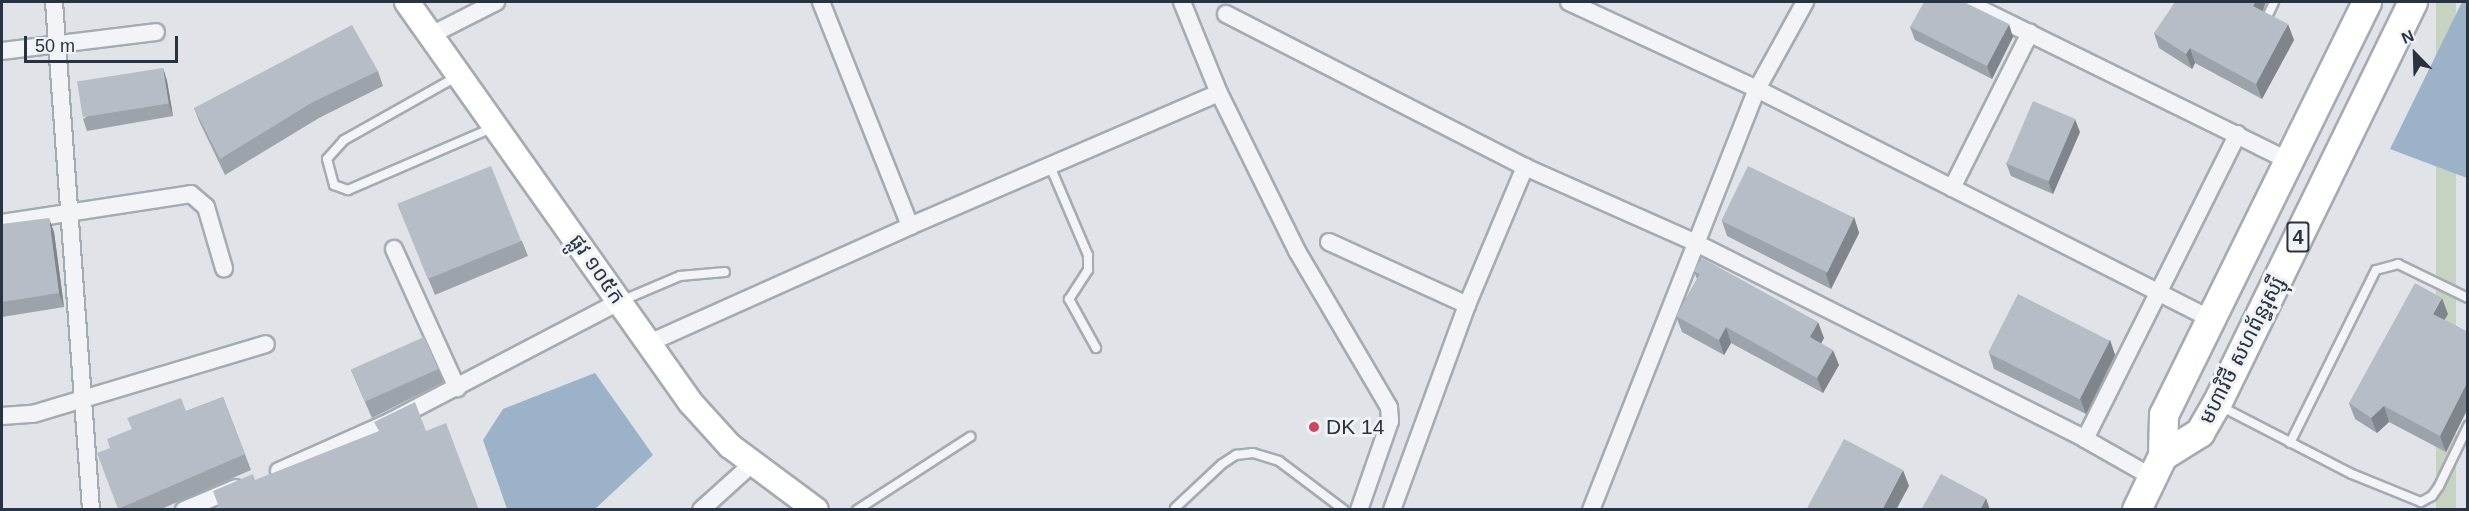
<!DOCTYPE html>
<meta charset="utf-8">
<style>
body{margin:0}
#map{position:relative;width:2469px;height:511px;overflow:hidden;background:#e0e4e9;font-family:Helvetica,"Noto Sans Khmer",sans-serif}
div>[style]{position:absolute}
.green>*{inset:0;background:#c6d3c1;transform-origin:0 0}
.water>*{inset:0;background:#9bb2c9}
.roads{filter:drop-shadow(2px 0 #a5abb3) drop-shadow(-2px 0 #a5abb3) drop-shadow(0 2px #a5abb3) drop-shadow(0 -2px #a5abb3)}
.service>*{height:8px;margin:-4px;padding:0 4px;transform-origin:4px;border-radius:4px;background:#f3f4f7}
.minor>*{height:16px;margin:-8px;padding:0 8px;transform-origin:8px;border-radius:8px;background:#f3f4f7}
.secondary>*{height:24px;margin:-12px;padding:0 12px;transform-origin:12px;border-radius:12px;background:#fff}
.trunk>*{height:28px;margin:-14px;padding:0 14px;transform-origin:14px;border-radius:14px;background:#fff}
.wall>*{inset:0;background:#9da3aa}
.shaded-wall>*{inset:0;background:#80848b}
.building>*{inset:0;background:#b7bdc6;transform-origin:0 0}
.dots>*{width:16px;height:16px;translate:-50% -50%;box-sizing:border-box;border:3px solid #f0f3f6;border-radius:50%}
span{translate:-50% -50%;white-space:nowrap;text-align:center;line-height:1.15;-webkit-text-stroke:6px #f0f3f6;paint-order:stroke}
.shield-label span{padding:2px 4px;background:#f0f3f6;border:2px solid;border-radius:4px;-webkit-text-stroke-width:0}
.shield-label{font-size:20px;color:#293240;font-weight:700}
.street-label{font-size:21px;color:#293240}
.poi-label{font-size:21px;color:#293240}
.left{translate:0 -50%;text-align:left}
.frame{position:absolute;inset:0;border:3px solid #293240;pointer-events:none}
.north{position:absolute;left:2385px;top:24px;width:60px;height:60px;-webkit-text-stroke:4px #f0f3f6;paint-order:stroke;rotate:337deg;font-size:16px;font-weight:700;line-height:24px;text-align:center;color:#293240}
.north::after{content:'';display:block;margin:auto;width:21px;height:27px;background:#293240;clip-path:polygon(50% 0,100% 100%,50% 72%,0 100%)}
.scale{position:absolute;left:24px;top:36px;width:154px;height:27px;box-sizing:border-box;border:3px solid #293240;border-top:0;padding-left:8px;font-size:18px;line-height:21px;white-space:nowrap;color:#293240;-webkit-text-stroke:4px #f0f3f6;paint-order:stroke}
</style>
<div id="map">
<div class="green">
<div style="left:2436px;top:2px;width:20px;height:566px"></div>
</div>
<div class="water">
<div style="clip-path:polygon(2462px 2px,2468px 2px,2467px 178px,2390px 149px)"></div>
<div style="clip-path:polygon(595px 373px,653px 455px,595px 509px,507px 509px,483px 440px,503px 409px)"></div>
</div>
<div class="roads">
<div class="service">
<div style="left:2268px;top:15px;width:14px;rotate:-65deg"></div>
<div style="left:456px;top:77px;width:129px;rotate:150.6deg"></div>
<div style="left:344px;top:140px;width:25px;rotate:132deg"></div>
<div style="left:327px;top:159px;width:27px;rotate:75deg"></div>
<div style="left:334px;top:185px;width:15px;rotate:20deg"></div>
<div style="left:348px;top:190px;width:159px;rotate:-23.3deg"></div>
<div style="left:1050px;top:166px;width:97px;rotate:66.9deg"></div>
<div style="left:1088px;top:255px;width:15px;rotate:90deg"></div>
<div style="left:1088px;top:270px;width:35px;rotate:123deg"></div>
<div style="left:1069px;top:299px;width:56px;rotate:61.1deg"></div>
<div style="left:621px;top:301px;width:64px;rotate:-23deg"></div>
<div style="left:680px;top:276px;width:45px;rotate:-5.1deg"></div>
<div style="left:2220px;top:406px;width:148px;rotate:27.3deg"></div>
<div style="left:2352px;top:474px;width:74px;rotate:22.1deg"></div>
<div style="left:2421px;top:502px;width:13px;rotate:-29deg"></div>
<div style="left:2432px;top:496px;width:12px;rotate:-55deg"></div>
<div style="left:2439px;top:486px;width:67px;rotate:-64.2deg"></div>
<div style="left:2290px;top:443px;width:193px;rotate:-63.6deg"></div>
<div style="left:2376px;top:270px;width:23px;rotate:-15deg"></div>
<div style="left:2398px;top:264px;width:78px;rotate:25.9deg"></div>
<div style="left:1175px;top:508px;width:64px;rotate:-43.1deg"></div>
<div style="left:1222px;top:464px;width:17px;rotate:-33deg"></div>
<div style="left:1236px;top:455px;width:17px;rotate:-7deg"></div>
<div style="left:1253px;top:453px;width:27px;rotate:17deg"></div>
<div style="left:1279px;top:461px;width:81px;rotate:37deg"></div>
<div style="left:857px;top:510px;width:135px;rotate:-32.9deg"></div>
</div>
<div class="minor">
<div style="left:54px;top:2px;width:509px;rotate:85.83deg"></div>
<div style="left:821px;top:2px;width:241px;rotate:68.3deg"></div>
<div style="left:1182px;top:2px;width:98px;rotate:67.9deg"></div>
<div style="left:1219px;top:93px;width:176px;rotate:63.7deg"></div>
<div style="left:1297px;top:251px;width:181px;rotate:59.5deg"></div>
<div style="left:1389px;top:407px;width:14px;rotate:86deg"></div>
<div style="left:1390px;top:421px;width:94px;rotate:109.2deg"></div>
<div style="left:1569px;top:2px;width:207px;rotate:24.8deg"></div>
<div style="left:1757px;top:89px;width:509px;rotate:26.87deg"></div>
<div style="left:1966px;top:2px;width:360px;rotate:26.2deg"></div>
<div style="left:1226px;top:14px;width:336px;rotate:27.1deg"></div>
<div style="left:1525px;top:167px;width:185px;rotate:23.9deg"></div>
<div style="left:1694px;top:242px;width:438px;rotate:26.7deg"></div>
<div style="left:2085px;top:439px;width:77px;rotate:29.6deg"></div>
<div style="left:431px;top:35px;width:73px;rotate:-26.9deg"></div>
<div style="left:2px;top:51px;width:155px;rotate:-7deg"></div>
<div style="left:1952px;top:188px;width:174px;rotate:-63.3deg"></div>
<div style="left:2px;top:223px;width:191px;rotate:-8.7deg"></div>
<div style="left:191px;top:194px;width:20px;rotate:41deg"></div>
<div style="left:206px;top:207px;width:64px;rotate:73.6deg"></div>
<div style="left:1329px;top:242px;width:152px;rotate:24.5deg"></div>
<div style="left:394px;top:249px;width:153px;rotate:65.6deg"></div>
<div style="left:649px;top:343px;width:286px;rotate:-24.1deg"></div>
<div style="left:910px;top:226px;width:336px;rotate:-23.3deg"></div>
<div style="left:2px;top:416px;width:31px;rotate:-4deg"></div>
<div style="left:33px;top:414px;width:243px;rotate:-16.7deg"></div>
<div style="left:2085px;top:439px;width:341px;rotate:-63.4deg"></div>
<div style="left:279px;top:471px;width:120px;rotate:-24deg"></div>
<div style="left:389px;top:422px;width:261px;rotate:-27.6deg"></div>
<div style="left:184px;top:510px;width:56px;rotate:-22.9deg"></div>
<div style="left:701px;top:510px;width:70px;rotate:-42.1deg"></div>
<div style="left:1392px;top:510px;width:218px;rotate:-69.9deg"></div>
<div style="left:1467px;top:305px;width:150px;rotate:-67.2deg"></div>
<div style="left:1591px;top:510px;width:453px;rotate:-68.5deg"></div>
<div style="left:1757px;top:89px;width:99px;rotate:-61.1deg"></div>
</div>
<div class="secondary">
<div style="left:407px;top:2px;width:491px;rotate:54.7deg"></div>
<div style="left:691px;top:403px;width:58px;rotate:47.8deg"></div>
<div style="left:730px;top:446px;width:107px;rotate:36.7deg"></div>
</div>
<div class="trunk">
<div style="left:2163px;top:456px;width:44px;rotate:-31.9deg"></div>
<div style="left:2200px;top:433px;width:34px;rotate:-60deg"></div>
<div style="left:2217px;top:404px;width:447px;rotate:-64deg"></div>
<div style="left:2137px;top:510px;width:60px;rotate:-64.3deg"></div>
<div style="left:2163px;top:456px;width:41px;rotate:-88.6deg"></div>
<div style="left:2164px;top:415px;width:460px;rotate:-63.8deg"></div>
</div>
</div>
<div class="wall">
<div style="clip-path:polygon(2263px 11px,2294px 40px,2262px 99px,2195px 63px,2192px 69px,2159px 48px,2154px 33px)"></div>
<div style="clip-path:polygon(1910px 27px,2013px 37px,1992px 79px,1915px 40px)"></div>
<div style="clip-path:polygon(163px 68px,167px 81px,173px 116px,87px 131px,83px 119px)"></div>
<div style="clip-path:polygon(378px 71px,383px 86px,319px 118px,225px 175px,200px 123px,194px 108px)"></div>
<div style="clip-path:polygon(2080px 132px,2053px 194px,2011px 176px,2006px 163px)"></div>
<div style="clip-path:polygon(398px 205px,522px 241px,528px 256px,435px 295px)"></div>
<div style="clip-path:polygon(1854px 217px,1859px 233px,1831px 289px,1727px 236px,1722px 221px)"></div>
<div style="clip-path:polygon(2px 224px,54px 232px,64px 307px,2px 317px)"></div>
<div style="clip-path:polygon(1694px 271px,1824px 338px,1821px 343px,1839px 365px,1823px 393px,1731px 343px,1724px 355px,1682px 332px,1676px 316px,1697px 279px)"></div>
<div style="clip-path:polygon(2448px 314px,2444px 320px,2468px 332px,2468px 408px,2446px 452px,2389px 422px,2377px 433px,2355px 419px,2349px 403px)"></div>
<div style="clip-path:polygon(2110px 340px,2115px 355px,2086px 414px,1994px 369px,1989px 353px)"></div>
<div style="clip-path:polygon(438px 369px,443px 382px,372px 418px,351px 370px)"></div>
<div style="clip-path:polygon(223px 397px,251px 470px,159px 510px,118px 510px,110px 448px,186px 411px)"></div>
</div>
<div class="shaded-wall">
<div style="clip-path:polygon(2255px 2px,2266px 2px,2259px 21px,2253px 6px)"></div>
<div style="clip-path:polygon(2009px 24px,2013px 37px,1992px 79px,1987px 66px)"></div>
<div style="clip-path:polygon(2288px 24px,2294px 40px,2262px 99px,2256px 84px)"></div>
<div style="clip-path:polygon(2190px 48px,2195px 63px,2192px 69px,2186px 54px)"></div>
<div style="clip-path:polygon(163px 68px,167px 81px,173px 116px,169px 104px)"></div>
<div style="clip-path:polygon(2075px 119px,2080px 132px,2053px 194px,2048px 181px)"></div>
<div style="clip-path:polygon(1854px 217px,1859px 233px,1831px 289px,1826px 274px)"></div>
<div style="clip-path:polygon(49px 218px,54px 232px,64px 307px,59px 293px)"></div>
<div style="clip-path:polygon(2442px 298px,2448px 314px,2439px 329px,2433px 314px)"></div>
<div style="clip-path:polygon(1818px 322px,1824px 338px,1816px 353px,1810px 337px)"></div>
<div style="clip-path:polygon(1726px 327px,1731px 343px,1724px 355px,1719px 340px)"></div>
<div style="clip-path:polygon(2110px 340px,2115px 355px,2086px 414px,2080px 398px)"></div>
<div style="clip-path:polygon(1833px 350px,1839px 365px,1823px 393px,1817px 378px)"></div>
<div style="clip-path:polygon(2468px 381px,2468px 408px,2446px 452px,2440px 436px)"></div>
<div style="clip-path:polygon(2384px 406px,2389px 422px,2377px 433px,2371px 418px)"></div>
<div style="clip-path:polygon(1903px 470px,1909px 486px,1896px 510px,1882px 510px)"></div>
<div style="clip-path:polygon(1986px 498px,1990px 510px,1980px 510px)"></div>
</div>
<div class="building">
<div style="clip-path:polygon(1924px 2px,1964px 2px,2009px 24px,1987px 66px,1910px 27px)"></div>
<div style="clip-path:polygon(2175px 2px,2255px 2px,2253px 6px,2288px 24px,2256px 84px,2190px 48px,2186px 54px,2154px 33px)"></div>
<div style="clip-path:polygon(352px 25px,378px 71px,313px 102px,220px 159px,194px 108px)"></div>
<div style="left:163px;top:68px;width:36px;height:87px;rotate:81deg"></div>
<div style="left:2033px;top:101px;width:46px;height:68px;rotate:23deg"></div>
<div style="left:491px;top:166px;width:81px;height:101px;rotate:68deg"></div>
<div style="left:1748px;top:166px;width:118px;height:61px;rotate:26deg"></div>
<div style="clip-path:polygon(49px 218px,59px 293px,2px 302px,2px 224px)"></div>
<div style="clip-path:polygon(1702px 258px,1818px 322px,1810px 337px,1833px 350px,1817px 378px,1726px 327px,1719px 340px,1676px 316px,1700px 274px,1694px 271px)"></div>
<div style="clip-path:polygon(2415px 283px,2442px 298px,2433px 314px,2468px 332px,2468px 381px,2440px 436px,2384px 406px,2371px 418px,2349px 403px)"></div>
<div style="left:2018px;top:294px;width:103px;height:66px;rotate:27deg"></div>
<div style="left:424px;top:337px;width:35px;height:80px;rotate:66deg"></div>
<div style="clip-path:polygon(223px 397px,245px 454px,118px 509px,97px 453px,110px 448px,107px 439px,132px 429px,127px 418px,181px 398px,186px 411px)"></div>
<div style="clip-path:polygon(415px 402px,426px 431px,446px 423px,479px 510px,220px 510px,213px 491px,253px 474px,255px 480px,379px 431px,374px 422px)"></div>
<div style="clip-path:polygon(1844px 439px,1903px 470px,1882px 510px,1806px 510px)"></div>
<div style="clip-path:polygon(1941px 474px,1986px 498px,1980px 510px,1921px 510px)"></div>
</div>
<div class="dots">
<div style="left:1314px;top:427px;background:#cd465d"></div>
</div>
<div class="shield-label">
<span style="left:2298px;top:237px">4</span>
</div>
<div class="street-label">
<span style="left:597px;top:269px;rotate:55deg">ផ្លូវ ១០៥ក</span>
<span style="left:2242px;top:350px;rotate:-63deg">មហាវិថី សហព័ន្ធរុស្ស៊ី</span>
</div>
<div class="poi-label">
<span class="left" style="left:1326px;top:427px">DK 14</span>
</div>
<div class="frame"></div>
<div class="north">N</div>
<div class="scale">50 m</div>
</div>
